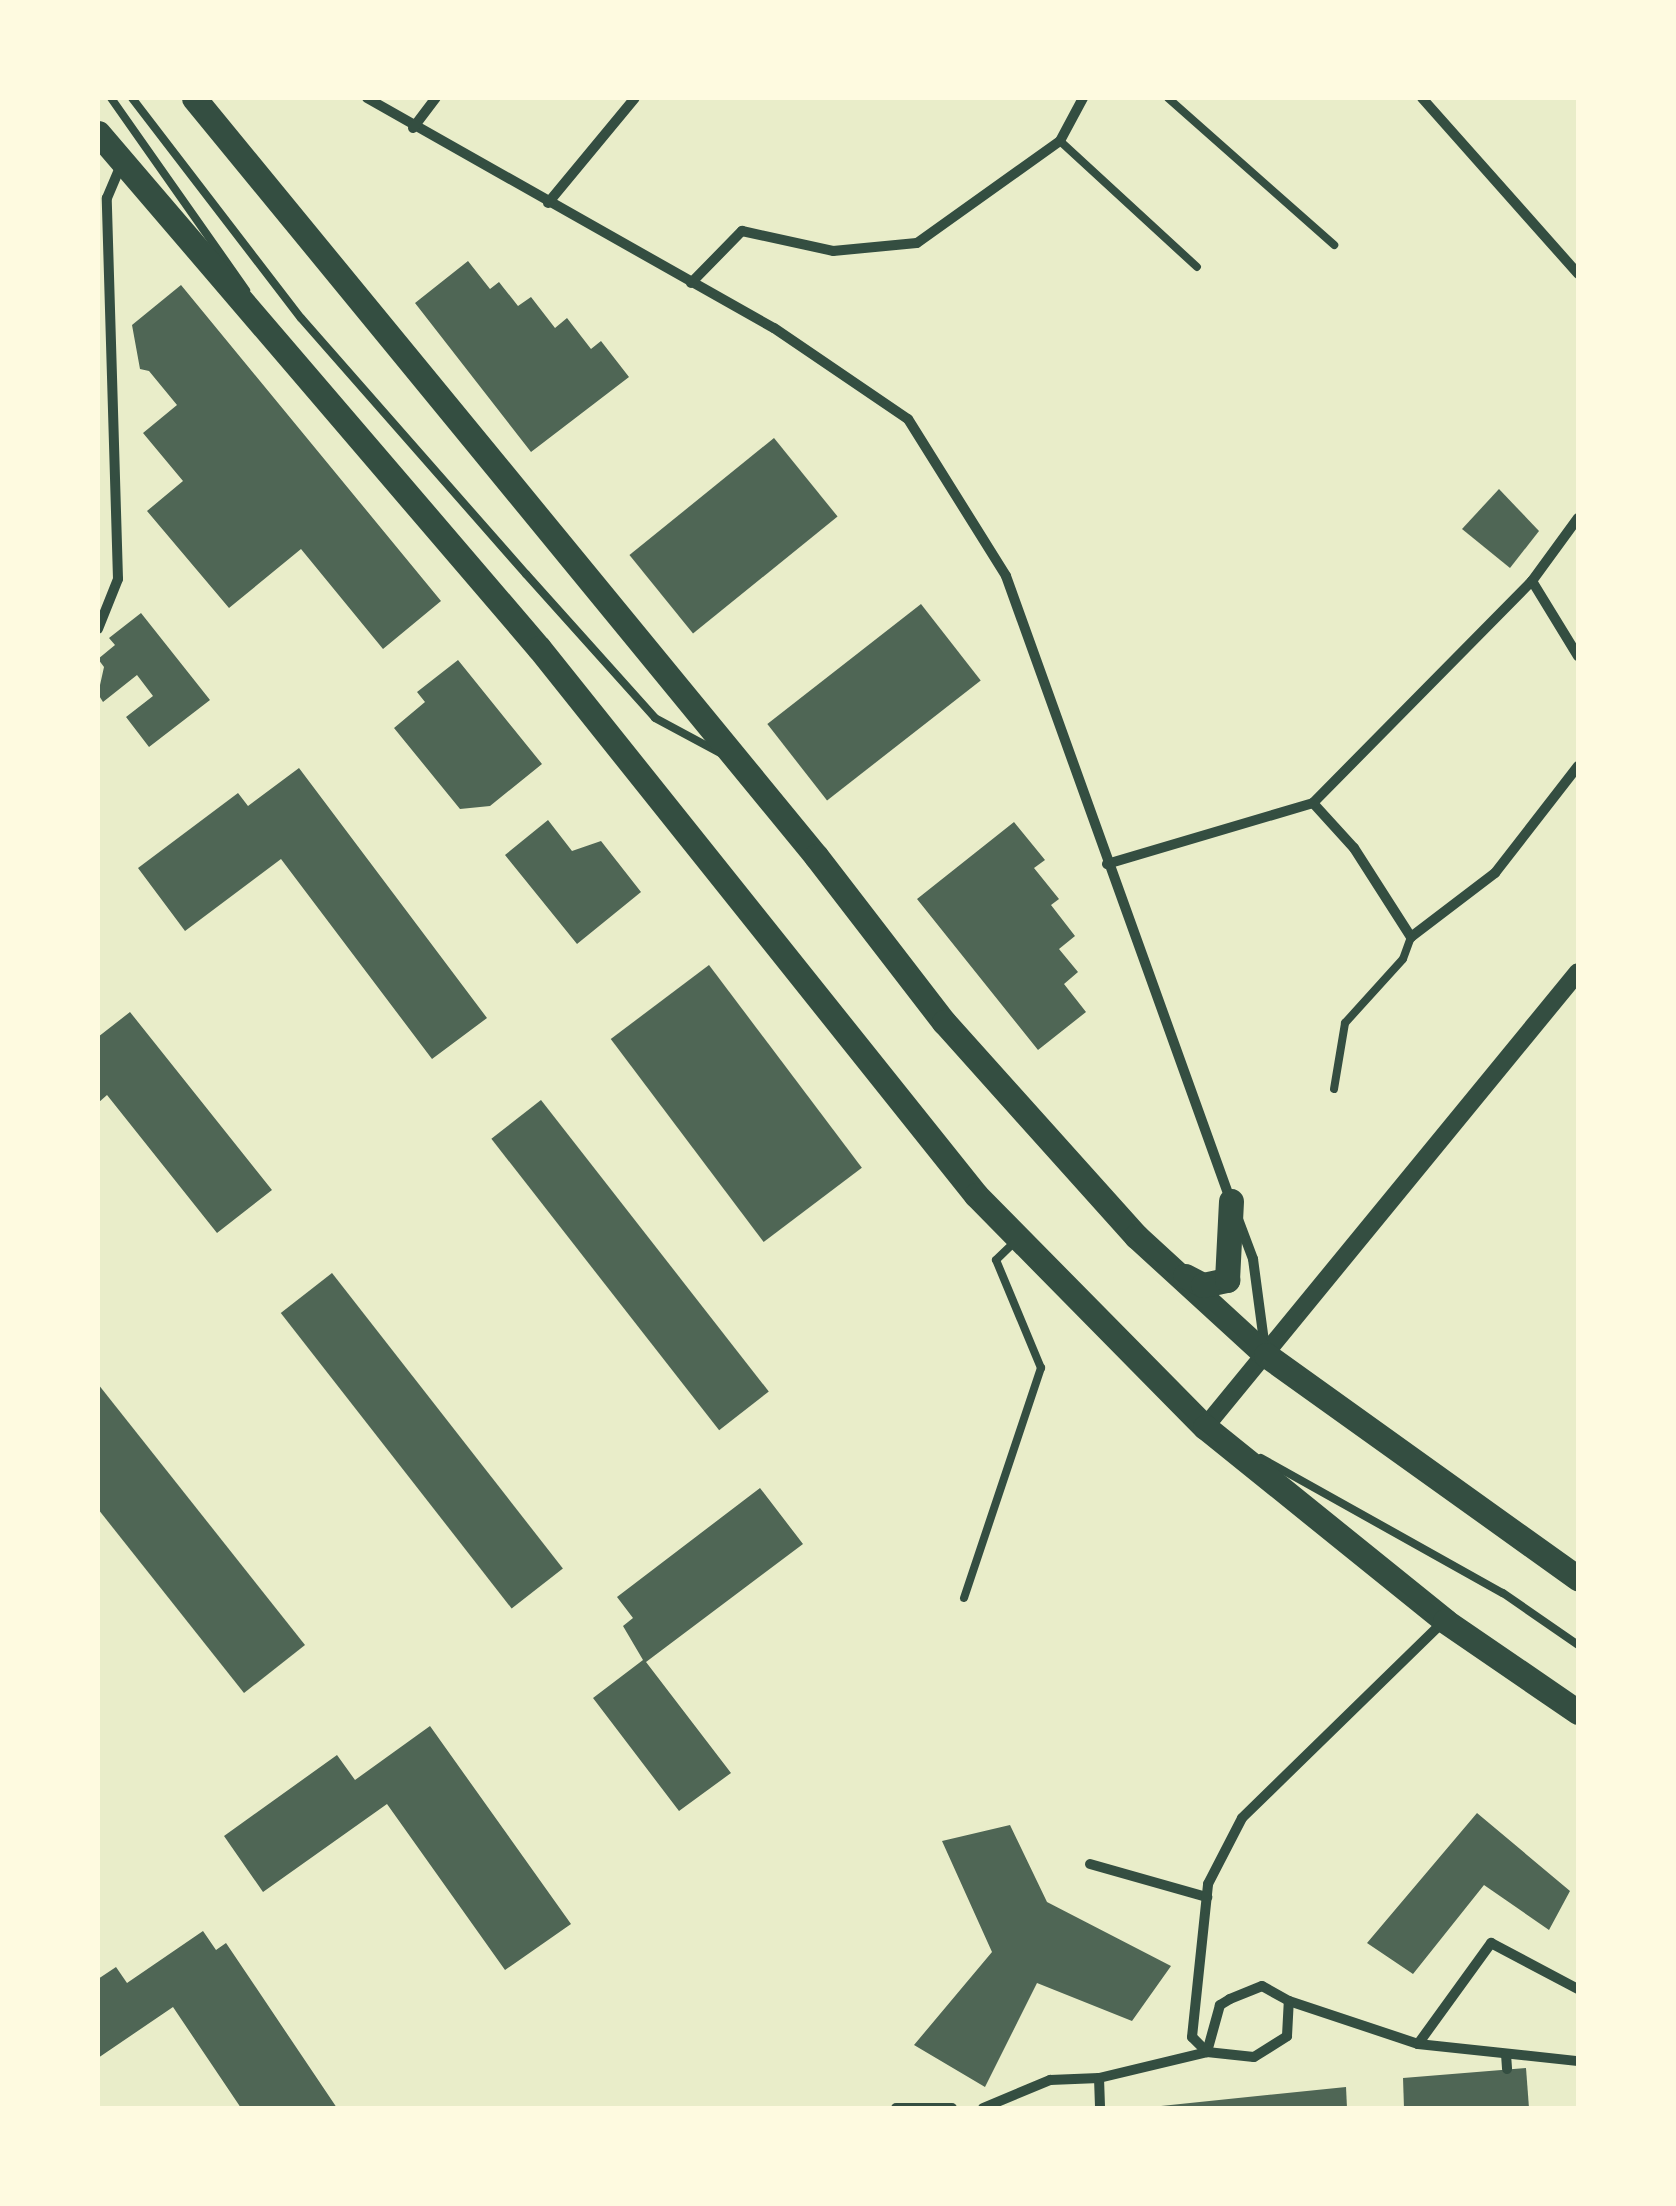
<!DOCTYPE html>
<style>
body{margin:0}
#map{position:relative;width:1676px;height:2206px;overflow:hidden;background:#e9edc9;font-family:"Noto Sans",sans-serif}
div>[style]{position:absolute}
.building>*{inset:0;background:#4f6655;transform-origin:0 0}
.service>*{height:8px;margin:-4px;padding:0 4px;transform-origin:4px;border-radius:4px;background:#344e41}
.minor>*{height:10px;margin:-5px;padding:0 5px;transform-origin:5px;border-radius:5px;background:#344e41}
.tertiary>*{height:18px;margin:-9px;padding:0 9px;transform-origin:9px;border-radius:9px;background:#344e41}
.primary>*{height:25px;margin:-12.5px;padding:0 12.5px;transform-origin:12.5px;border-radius:12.5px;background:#344e41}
span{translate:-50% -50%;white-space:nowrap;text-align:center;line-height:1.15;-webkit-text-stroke:10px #fefae0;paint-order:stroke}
.frame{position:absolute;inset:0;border:100px solid #fefae0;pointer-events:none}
</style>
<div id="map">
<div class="building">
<div style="clip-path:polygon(468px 261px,490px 289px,499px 282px,518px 306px,531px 297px,555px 328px,567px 318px,591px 349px,601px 341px,629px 377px,531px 452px,415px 303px)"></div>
<div style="clip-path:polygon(181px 285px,441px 601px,383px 649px,301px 549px,229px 608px,147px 511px,183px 481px,143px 433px,177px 405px,149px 371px,140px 369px,132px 325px)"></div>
<div style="left:774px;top:438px;width:101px;height:186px;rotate:51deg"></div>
<div style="clip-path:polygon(1499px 489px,1539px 531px,1510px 568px,1462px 529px)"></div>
<div style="left:921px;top:604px;width:97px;height:195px;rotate:52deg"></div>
<div style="clip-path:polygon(141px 613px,210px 700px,149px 747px,126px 717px,153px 696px,137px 675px,103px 702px,98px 694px,104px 667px,98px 659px,115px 645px,109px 638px)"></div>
<div style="clip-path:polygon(458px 660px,542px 764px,490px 806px,460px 809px,394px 728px,425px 702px,417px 692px)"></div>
<div style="clip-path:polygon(299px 768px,487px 1018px,432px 1059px,281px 859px,185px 931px,138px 868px,238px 793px,248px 806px)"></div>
<div style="clip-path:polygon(548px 820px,572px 851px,601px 841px,641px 892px,577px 944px,505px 855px)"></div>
<div style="clip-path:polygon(1014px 822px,1045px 860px,1034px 868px,1059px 899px,1051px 905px,1075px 936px,1059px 949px,1078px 972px,1064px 984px,1086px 1012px,1038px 1050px,917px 899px)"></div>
<div style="left:709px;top:965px;width:254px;height:123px;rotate:53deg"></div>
<div style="clip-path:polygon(130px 1012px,272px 1190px,217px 1233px,107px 1095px,98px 1103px,98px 1037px)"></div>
<div style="left:541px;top:1100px;width:370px;height:63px;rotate:52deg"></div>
<div style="left:332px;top:1273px;width:375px;height:65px;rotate:52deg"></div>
<div style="clip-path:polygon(98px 1384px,305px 1645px,244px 1693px,98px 1509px)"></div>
<div style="clip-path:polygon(760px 1488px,803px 1544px,646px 1662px,731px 1773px,679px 1811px,593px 1698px,643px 1660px,623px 1626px,633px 1618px,617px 1597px)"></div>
<div style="clip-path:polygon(430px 1726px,571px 1924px,505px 1970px,387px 1804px,263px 1892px,224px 1836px,337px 1755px,355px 1780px)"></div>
<div style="clip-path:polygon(1477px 1813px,1570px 1891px,1549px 1930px,1484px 1885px,1413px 1974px,1367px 1943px)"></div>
<div style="clip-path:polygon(1010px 1825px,1047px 1902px,1171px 1966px,1132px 2021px,1037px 1983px,985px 2087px,914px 2045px,992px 1952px,942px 1841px)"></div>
<div style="clip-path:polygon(203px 1931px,216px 1950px,226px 1943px,337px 2108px,241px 2108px,173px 2007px,98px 2058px,98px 1979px,116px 1967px,127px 1983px)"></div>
<div style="clip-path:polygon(1526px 2068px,1529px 2108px,1404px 2108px,1403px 2078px)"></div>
<div style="clip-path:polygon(1346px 2087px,1347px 2108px,1161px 2108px,1161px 2106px)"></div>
</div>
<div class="service">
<div style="left:111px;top:98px;width:235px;rotate:54.9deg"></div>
<div style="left:132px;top:98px;width:277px;rotate:52.5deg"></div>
<div style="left:301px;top:318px;width:341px;rotate:48.7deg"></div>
<div style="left:526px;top:574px;width:193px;rotate:48.1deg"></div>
<div style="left:655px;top:718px;width:74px;rotate:28.3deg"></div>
<div style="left:1168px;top:98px;width:222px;rotate:41.5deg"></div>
<div style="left:1060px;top:141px;width:186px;rotate:42.6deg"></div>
<div style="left:1334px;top:1089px;width:67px;rotate:-80.5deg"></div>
<div style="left:1345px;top:1023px;width:86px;rotate:-47.8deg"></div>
<div style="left:1403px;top:959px;width:23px;rotate:-70deg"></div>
<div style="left:1261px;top:1458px;width:277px;rotate:29.2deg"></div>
<div style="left:1503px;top:1593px;width:91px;rotate:34.7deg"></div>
<div style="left:964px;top:1598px;width:243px;rotate:-71.5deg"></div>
<div style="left:1041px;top:1368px;width:117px;rotate:-112.6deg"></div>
<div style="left:996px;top:1260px;width:29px;rotate:-44deg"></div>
</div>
<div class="minor">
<div style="left:367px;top:98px;width:467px;rotate:29.5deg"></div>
<div style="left:774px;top:328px;width:162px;rotate:34.2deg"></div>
<div style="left:908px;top:419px;width:185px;rotate:58deg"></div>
<div style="left:1006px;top:576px;width:662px;rotate:70.22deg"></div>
<div style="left:1422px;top:98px;width:235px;rotate:48.4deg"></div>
<div style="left:413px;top:128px;width:38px;rotate:-53deg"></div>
<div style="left:548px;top:203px;width:136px;rotate:-50.4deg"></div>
<div style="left:691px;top:283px;width:73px;rotate:-45.6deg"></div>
<div style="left:742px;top:231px;width:93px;rotate:12.4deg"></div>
<div style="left:833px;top:251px;width:84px;rotate:-5.4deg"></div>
<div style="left:917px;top:243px;width:176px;rotate:-35.5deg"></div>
<div style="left:1060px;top:141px;width:49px;rotate:-61.9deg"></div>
<div style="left:1532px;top:581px;width:88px;rotate:58.5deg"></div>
<div style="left:98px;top:629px;width:54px;rotate:-68.2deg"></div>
<div style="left:118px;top:579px;width:381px;rotate:-91.7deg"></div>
<div style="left:107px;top:198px;width:38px;rotate:-67deg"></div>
<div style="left:1313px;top:803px;width:61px;rotate:47.7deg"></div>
<div style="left:1354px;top:848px;width:106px;rotate:57.4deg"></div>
<div style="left:1411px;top:937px;width:106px;rotate:-37.3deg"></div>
<div style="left:1495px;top:873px;width:135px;rotate:-52.2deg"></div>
<div style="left:1107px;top:864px;width:215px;rotate:-16.5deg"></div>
<div style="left:1313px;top:803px;width:312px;rotate:-45.4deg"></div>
<div style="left:1532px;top:581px;width:78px;rotate:-53.9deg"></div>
<div style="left:1238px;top:1219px;width:43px;rotate:69.4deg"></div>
<div style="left:1253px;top:1259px;width:91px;rotate:82.4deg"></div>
<div style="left:1090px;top:1864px;width:122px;rotate:15.8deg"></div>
<div style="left:1289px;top:2001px;width:136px;rotate:18.4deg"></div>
<div style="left:1418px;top:2044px;width:161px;rotate:6.1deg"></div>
<div style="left:1418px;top:2044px;width:125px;rotate:-54.1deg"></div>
<div style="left:1491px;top:1943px;width:98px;rotate:27.9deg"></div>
<div style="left:1207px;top:2052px;width:21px;rotate:-135deg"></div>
<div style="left:1192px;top:2037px;width:154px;rotate:-84deg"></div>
<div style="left:1208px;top:1884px;width:74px;rotate:-62.7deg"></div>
<div style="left:1242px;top:1818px;width:282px;rotate:-44.3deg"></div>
<div style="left:1506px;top:2054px;width:15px;rotate:86deg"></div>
<div style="left:1099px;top:2078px;width:30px;rotate:88deg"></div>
<div style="left:896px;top:2108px;width:56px"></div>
<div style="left:983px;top:2108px;width:73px;rotate:-22.7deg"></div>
<div style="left:1050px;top:2080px;width:49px;rotate:-2.3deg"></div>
<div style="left:1099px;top:2078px;width:111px;rotate:-13.5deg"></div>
<div style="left:1207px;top:2052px;width:47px;rotate:6.1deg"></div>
<div style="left:1254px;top:2057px;width:39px;rotate:-32deg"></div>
<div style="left:1287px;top:2036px;width:35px;rotate:-87deg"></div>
<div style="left:1289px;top:2001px;width:31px;rotate:-151deg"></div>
<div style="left:1262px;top:1986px;width:35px;rotate:158deg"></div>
<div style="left:1230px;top:1999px;width:12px;rotate:149deg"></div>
<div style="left:1220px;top:2005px;width:49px;rotate:105.5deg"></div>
</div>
<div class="tertiary">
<div style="left:1205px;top:1427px;width:588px;rotate:-50.66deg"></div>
</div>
<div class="primary">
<div style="left:194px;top:98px;width:981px;rotate:50.63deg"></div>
<div style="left:816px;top:856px;width:210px;rotate:52.4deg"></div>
<div style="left:944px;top:1022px;width:288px;rotate:48.1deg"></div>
<div style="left:1136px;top:1236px;width:176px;rotate:42.5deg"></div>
<div style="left:1266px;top:1355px;width:384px;rotate:35.6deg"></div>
<div style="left:98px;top:133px;width:678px;rotate:49.43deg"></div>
<div style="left:539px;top:648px;width:700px;rotate:51.38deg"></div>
<div style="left:976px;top:1195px;width:326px;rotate:45.4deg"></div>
<div style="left:1205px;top:1427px;width:309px;rotate:38.9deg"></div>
<div style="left:1445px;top:1621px;width:161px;rotate:34.4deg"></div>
<div style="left:1185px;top:1276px;width:20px;rotate:27deg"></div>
<div style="left:1203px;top:1285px;width:25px;rotate:-12deg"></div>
<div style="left:1227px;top:1280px;width:79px;rotate:-87.1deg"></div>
</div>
<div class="frame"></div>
</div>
